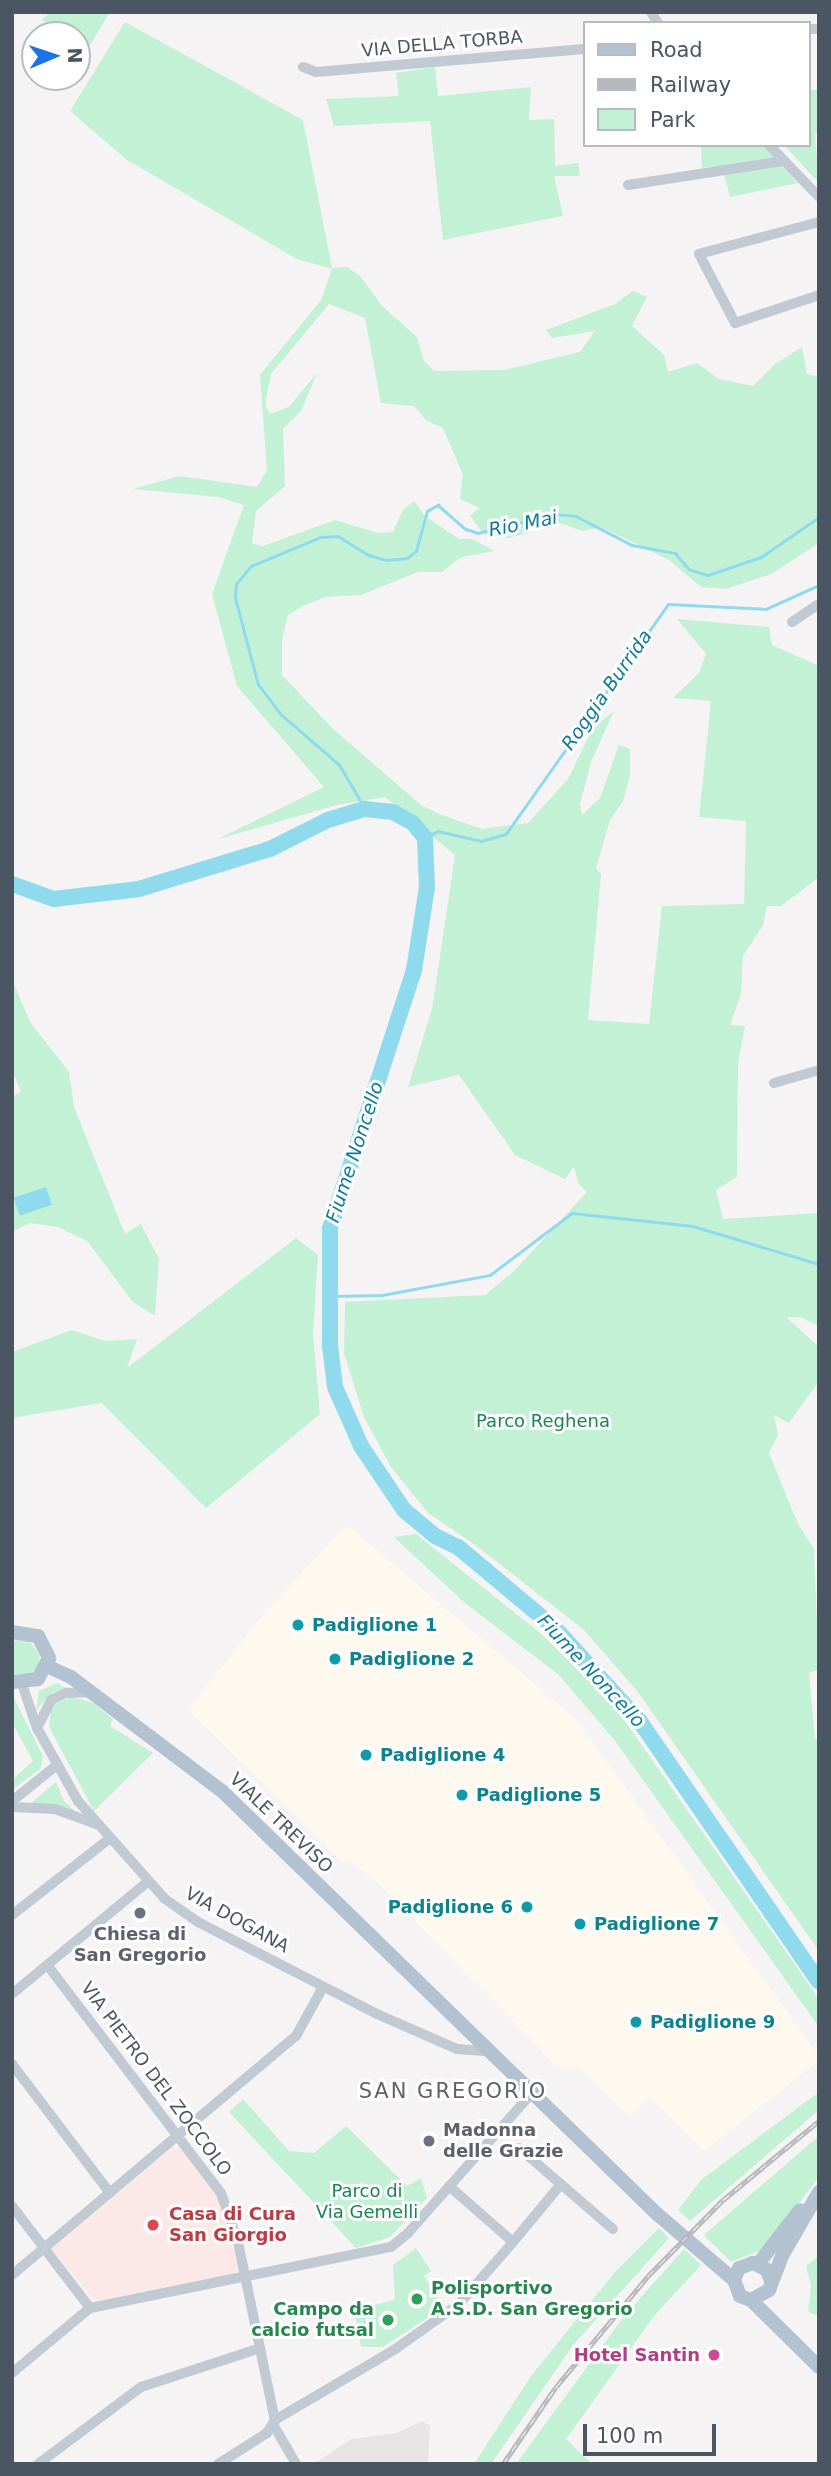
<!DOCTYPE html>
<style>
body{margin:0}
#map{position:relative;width:831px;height:2476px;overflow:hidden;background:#f5f3f3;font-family:"DejaVu Sans",sans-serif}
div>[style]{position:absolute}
.commercial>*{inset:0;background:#fdf9ef}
.education>*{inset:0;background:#e6e4e5}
.medical>*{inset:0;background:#fce8e6}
.green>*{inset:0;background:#c3f1d5}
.water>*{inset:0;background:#90daee;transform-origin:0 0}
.stream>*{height:2.5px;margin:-1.25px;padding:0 1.25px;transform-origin:1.25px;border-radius:1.25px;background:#90daee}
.river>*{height:16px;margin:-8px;padding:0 8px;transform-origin:8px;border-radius:8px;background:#90daee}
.minor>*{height:10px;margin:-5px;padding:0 5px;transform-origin:5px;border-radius:5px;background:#c1cad2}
.major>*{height:14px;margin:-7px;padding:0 7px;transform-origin:7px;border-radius:7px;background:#b3c2d1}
.rail>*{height:5px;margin-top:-2.5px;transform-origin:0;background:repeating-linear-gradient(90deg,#fff 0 8px,#b5b8bd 0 16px);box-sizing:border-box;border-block:2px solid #b5b8bd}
.dots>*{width:19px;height:19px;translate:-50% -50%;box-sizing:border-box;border:4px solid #fff;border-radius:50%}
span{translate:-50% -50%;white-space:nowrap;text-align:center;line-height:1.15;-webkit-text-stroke:6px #fff;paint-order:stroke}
.street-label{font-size:18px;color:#4a5661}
.park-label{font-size:18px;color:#17864f}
.culture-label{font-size:18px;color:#0d838f;font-weight:700}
.left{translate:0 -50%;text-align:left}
.right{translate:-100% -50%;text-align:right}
.worship-label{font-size:18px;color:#5b616d;font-weight:700}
.health-label{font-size:18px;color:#be3a42;font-weight:700}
.leisure-label{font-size:18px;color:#27864d;font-weight:700}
.hotel-label{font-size:18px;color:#b23c85;font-weight:700}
.water-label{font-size:19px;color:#0c7c9b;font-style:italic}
.quarter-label{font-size:21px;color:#5f6368;letter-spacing:2px}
.frame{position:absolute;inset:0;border:14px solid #4a5661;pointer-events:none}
.legend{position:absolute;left:583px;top:21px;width:228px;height:126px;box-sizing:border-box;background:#fff;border:2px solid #b7bbc0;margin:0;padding:9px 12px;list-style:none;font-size:21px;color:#4a5661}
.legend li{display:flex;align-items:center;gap:14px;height:35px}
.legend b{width:35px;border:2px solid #b7bbc0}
.north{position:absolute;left:21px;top:21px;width:70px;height:70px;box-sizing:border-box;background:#fff;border:2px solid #b7bbc0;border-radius:50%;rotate:88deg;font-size:19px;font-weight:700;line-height:28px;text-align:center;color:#4a5661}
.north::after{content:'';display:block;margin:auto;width:24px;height:32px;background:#1a73e8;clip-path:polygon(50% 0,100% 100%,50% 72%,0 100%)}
.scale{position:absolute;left:583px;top:2424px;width:133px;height:32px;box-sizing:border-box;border:4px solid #4a5661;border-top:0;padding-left:9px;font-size:21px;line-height:24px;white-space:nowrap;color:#4a5661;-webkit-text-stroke:5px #fff;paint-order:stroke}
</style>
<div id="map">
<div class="commercial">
<div style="clip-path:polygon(347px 1525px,576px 1719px,819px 2056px,819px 2061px,704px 2151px,650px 2097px,630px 2117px,579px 2067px,557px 2067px,382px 1887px,348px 1859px,344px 1863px,188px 1710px,269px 1607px)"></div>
</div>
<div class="education">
<div style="clip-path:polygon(422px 2421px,430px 2426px,428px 2464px,314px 2464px,351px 2439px,397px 2433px)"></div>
</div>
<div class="medical">
<div style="clip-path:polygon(173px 2147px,182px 2150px,218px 2196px,240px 2273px,95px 2301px,50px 2247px)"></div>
</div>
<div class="green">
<div style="clip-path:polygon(50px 12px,110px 12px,86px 52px,77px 45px,77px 35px,62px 35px,42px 20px)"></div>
<div style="clip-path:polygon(125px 22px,303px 120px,332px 268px,347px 267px,360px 276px,382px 306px,417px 337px,424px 361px,434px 371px,504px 370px,580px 352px,595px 331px,552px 338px,546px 330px,615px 304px,633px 291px,647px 297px,632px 326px,664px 355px,668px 372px,697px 363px,719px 379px,753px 386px,775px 364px,802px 347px,807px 374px,819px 377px,819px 543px,771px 574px,726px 589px,701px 587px,669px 560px,601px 527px,583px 531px,536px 515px,538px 527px,529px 533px,507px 538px,484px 534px,470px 516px,479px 508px,460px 499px,463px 475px,443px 428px,426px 420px,414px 406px,381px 403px,365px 318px,329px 304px,271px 374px,265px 404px,270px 414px,289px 407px,317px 373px,301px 411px,283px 429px,285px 486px,256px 511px,252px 544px,263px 546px,335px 520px,378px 533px,393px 532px,403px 510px,414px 501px,425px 516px,459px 539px,472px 539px,494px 551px,461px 557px,442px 572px,418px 572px,361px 595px,325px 597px,303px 606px,288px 615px,282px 640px,282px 675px,332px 728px,421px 805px,439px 814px,482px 829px,528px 823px,568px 779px,593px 728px,614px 711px,591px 762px,580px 804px,582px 815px,600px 798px,619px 745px,630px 749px,630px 776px,623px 801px,610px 820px,596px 868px,601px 874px,588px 1020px,649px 1024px,662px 906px,744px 904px,746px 821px,699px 817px,711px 701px,673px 698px,699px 673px,706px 654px,677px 619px,769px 627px,772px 645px,819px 666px,819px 877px,781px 906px,767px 906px,763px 925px,743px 956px,741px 994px,730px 1025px,745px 1026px,738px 1064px,737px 1177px,716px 1190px,723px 1219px,819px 1213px,819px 1326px,800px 1317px,786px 1317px,819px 1347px,819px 1381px,789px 1423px,774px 1415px,778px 1435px,769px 1453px,798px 1524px,814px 1549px,819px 1669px,809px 1673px,815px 1738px,819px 1740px,819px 1951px,638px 1692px,584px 1630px,474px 1544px,428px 1513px,391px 1467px,364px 1417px,344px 1353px,345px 1302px,485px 1295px,514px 1271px,587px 1192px,578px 1183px,574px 1166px,565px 1179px,515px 1155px,459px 1075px,408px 1087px,432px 1009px,455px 855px,385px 797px,337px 805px,218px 839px,324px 787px,237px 686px,212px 594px,244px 505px,218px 497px,133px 489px,179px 476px,257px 487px,267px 470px,260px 375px,321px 300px,332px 269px,297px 259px,127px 160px,70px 111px)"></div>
<div style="clip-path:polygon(435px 67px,438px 96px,531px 87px,529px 120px,554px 119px,555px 166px,578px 163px,580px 176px,554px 176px,563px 216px,443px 240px,430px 121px,334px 126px,326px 99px,399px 96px,396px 73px)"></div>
<div style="clip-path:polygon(808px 90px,819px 90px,819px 132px,815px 133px,819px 183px,784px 145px,808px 145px)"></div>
<div style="clip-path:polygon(701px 145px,763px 145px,798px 183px,730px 197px,722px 166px,702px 168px)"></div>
<div style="clip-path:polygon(12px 979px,30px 1022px,69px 1072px,74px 1107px,125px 1234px,141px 1224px,159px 1259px,155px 1316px,133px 1302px,87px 1241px,58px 1227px,30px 1223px,12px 1232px,12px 1097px,21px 1091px,12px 1070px)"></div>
<div style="clip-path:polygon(296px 1238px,318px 1255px,313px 1334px,320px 1414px,206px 1508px,102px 1403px,12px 1418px,12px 1352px,72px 1330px,105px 1341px,137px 1339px,127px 1368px)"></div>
<div style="clip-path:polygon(416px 1534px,539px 1632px,613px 1704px,819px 1999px,819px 2027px,616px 1742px,559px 1675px,465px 1603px,394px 1537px)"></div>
<div style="clip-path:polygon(17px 1640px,29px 1641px,40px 1655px,38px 1667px,29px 1675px,12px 1674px,12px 1642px)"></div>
<div style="clip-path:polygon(57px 1683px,66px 1688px,52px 1693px,36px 1710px,39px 1691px)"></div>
<div style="clip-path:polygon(12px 1694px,43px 1756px,41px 1768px,12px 1790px,12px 1780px,33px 1761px,12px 1722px)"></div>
<div style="clip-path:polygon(72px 1697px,93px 1703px,113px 1719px,110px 1726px,153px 1753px,94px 1811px,49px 1727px,51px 1706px)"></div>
<div style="clip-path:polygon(56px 1782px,64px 1801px,77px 1813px,31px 1803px)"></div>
<div style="clip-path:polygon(819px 2092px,819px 2110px,690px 2221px,678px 2210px,701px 2180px)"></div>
<div style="clip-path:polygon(243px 2099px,289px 2151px,314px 2153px,346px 2126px,407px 2186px,421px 2178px,427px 2198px,390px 2237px,356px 2248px,229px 2112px)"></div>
<div style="clip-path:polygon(819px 2136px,819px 2177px,764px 2249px,731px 2262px,704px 2235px)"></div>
<div style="clip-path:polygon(659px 2228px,669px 2238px,574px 2344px,491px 2464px,474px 2464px,531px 2376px,615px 2272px)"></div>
<div style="clip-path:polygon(416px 2248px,431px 2271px,424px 2276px,444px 2307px,383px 2347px,361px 2347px,354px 2310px,395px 2300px,393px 2265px)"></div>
<div style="clip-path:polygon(684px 2249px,701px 2265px,654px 2316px,566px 2439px,592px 2464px,516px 2464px,625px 2315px)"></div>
<div style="clip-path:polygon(819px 2256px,819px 2316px,808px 2312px,811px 2286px,806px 2266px)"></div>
</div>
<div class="water">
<div style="left:46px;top:1187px;width:19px;height:34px;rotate:72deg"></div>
</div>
<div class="stream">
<div style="left:365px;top:809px;width:51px;rotate:-120.6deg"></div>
<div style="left:339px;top:765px;width:77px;rotate:-139.2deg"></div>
<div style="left:281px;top:715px;width:38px;rotate:-127deg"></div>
<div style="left:258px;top:685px;width:90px;rotate:-104.8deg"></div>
<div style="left:235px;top:598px;width:14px;rotate:-86deg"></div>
<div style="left:236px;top:584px;width:23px;rotate:-50deg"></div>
<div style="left:251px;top:566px;width:76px;rotate:-22.5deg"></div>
<div style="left:321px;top:537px;width:17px;rotate:-3deg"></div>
<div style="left:338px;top:536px;width:36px;rotate:32deg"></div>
<div style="left:369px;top:555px;width:18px;rotate:16deg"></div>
<div style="left:386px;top:560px;width:21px;rotate:-5deg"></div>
<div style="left:407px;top:558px;width:11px;rotate:-38deg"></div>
<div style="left:416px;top:551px;width:41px;rotate:-74.6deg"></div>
<div style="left:427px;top:511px;width:13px;rotate:-29deg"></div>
<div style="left:438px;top:505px;width:37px;rotate:41deg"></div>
<div style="left:466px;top:529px;width:13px;rotate:18deg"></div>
<div style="left:478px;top:533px;width:79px;rotate:-13.9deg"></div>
<div style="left:555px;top:514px;width:21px;rotate:5deg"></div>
<div style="left:576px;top:516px;width:63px;rotate:27.4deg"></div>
<div style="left:632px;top:545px;width:44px;rotate:10.5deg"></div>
<div style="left:675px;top:553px;width:21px;rotate:49deg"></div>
<div style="left:689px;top:569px;width:20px;rotate:18deg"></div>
<div style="left:708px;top:575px;width:56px;rotate:-18.8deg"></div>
<div style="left:761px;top:557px;width:70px;rotate:-34.6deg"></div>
<div style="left:425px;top:838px;width:15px;rotate:-28deg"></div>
<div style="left:438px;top:831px;width:44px;rotate:13.1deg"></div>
<div style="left:481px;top:841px;width:26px;rotate:-16deg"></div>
<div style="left:506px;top:834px;width:281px;rotate:-54.8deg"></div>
<div style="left:668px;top:604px;width:98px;rotate:2.9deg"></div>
<div style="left:766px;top:609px;width:58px;rotate:-24.4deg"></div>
<div style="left:330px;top:1296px;width:52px;rotate:-1.1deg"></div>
<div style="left:382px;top:1295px;width:110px;rotate:-10.5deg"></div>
<div style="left:490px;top:1275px;width:103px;rotate:-37.1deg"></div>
<div style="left:572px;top:1213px;width:122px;rotate:6.1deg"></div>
<div style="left:693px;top:1226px;width:132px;rotate:16.8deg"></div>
</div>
<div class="river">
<div style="left:12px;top:884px;width:45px;rotate:19.7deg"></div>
<div style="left:54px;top:899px;width:86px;rotate:-6.7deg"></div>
<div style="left:139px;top:889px;width:137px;rotate:-17deg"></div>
<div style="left:270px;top:849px;width:65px;rotate:-26.6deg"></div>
<div style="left:328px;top:820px;width:39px;rotate:-17deg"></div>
<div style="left:365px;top:809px;width:28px;rotate:6deg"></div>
<div style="left:393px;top:812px;width:23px;rotate:29deg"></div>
<div style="left:413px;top:823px;width:19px;rotate:51deg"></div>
<div style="left:425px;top:838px;width:49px;rotate:87.7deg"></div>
<div style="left:427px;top:887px;width:84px;rotate:98.9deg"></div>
<div style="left:414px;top:970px;width:271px;rotate:108deg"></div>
<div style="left:330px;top:1228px;width:118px;rotate:90deg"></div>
<div style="left:330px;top:1346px;width:41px;rotate:83deg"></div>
<div style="left:335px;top:1387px;width:64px;rotate:66.2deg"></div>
<div style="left:361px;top:1446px;width:77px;rotate:56.1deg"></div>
<div style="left:404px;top:1510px;width:40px;rotate:40deg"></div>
<div style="left:435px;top:1536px;width:25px;rotate:26deg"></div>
<div style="left:458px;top:1547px;width:126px;rotate:39.9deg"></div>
<div style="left:555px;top:1628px;width:128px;rotate:47.8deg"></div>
<div style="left:641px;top:1723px;width:314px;rotate:55.5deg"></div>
</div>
<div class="minor">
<div style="left:651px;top:12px;width:13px;rotate:58deg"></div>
<div style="left:808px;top:29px;width:11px"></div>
<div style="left:303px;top:67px;width:14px;rotate:21deg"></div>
<div style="left:316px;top:72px;width:269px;rotate:-4.9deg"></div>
<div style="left:769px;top:145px;width:72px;rotate:46.1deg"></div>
<div style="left:628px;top:185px;width:157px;rotate:-8.8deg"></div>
<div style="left:819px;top:222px;width:124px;rotate:165.1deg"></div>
<div style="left:699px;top:254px;width:78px;rotate:62.4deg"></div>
<div style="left:735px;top:323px;width:89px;rotate:-18.4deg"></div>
<div style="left:792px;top:622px;width:32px;rotate:-34deg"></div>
<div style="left:774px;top:1083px;width:47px;rotate:-16.1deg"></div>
<div style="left:22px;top:1684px;width:46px;rotate:71.2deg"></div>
<div style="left:37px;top:1728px;width:84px;rotate:60.7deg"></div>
<div style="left:78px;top:1801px;width:131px;rotate:48.4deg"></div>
<div style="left:165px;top:1899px;width:40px;rotate:34.9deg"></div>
<div style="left:198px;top:1922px;width:201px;rotate:27.2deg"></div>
<div style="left:377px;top:2014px;width:87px;rotate:23.6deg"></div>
<div style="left:457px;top:2049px;width:31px;rotate:4deg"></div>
<div style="left:37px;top:1728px;width:31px;rotate:-63deg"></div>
<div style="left:51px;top:1700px;width:17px;rotate:-25deg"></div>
<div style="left:66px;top:1693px;width:24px;rotate:-2deg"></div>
<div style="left:12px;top:1801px;width:58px;rotate:-38.7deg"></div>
<div style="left:12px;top:1807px;width:43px;rotate:2.7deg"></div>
<div style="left:55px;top:1809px;width:44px;rotate:20.1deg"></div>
<div style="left:12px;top:1915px;width:123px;rotate:-38.1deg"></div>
<div style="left:48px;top:1966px;width:285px;rotate:52.7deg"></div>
<div style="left:221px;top:2193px;width:52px;rotate:70.9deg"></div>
<div style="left:238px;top:2242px;width:182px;rotate:78.3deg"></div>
<div style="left:12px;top:1994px;width:174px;rotate:-39.6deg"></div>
<div style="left:12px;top:2064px;width:162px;rotate:52.8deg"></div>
<div style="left:519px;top:2148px;width:124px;rotate:40.8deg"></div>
<div style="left:12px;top:2206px;width:128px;rotate:52.6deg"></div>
<div style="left:513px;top:2242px;width:75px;rotate:-50.4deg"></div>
<div style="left:12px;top:2275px;width:371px;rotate:-40.1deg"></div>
<div style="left:296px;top:2036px;width:56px;rotate:-61.1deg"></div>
<div style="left:12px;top:2373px;width:102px;rotate:-39.8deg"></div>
<div style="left:90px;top:2308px;width:307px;rotate:-11.5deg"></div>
<div style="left:391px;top:2247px;width:22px;rotate:-39deg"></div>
<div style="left:408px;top:2233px;width:187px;rotate:-48.5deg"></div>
<div style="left:274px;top:2426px;width:44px;rotate:59.9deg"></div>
<div style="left:38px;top:2464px;width:129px;rotate:-36.8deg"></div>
<div style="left:141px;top:2387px;width:125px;rotate:-18.1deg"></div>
<div style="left:218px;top:2464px;width:58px;rotate:-32.3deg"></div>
<div style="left:267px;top:2433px;width:15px;rotate:-58deg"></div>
<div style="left:275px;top:2420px;width:138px;rotate:-30.5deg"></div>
<div style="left:394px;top:2350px;width:80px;rotate:-35.3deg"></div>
<div style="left:459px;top:2304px;width:82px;rotate:-48.9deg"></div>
<div style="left:513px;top:2242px;width:85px;rotate:-138.8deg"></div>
</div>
<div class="major">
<div style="left:12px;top:1632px;width:26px;rotate:9deg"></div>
<div style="left:38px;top:1636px;width:25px;rotate:63deg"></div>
<div style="left:49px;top:1658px;width:24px;rotate:118deg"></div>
<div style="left:38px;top:1679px;width:26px;rotate:173deg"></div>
<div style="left:47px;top:1666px;width:26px;rotate:25deg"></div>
<div style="left:71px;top:1677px;width:189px;rotate:37.1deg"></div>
<div style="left:222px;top:1791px;width:605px;rotate:44.2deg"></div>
<div style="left:656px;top:2213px;width:103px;rotate:40.7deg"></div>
<div style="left:758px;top:2264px;width:68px;rotate:-52.1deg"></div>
<div style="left:771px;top:2281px;width:12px;rotate:-110deg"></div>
<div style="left:767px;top:2270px;width:16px;rotate:-153deg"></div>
<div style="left:753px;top:2263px;width:15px;rotate:160deg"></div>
<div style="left:739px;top:2268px;width:13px;rotate:113deg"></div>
<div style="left:734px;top:2280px;width:17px;rotate:69deg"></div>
<div style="left:740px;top:2296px;width:12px;rotate:20deg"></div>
<div style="left:751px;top:2300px;width:95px;rotate:44.6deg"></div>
<div style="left:751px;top:2300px;width:21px;rotate:-29deg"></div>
<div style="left:769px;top:2290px;width:39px;rotate:-69deg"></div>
<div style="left:783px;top:2254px;width:72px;rotate:-59.9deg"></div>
</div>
<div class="rail">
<div style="left:503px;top:2464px;width:93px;rotate:-55.5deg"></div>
<div style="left:556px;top:2387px;width:144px;rotate:-50.3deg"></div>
<div style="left:648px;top:2276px;width:107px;rotate:-45.4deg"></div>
<div style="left:723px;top:2200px;width:124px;rotate:-39.5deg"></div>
</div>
<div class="dots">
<div style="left:298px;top:1625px;background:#0f9aa8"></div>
<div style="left:335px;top:1659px;background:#0f9aa8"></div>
<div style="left:366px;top:1755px;background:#0f9aa8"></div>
<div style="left:462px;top:1795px;background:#0f9aa8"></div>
<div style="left:527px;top:1907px;background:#0f9aa8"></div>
<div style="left:140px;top:1913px;background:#6b7280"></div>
<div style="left:580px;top:1924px;background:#0f9aa8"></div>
<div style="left:636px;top:2022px;background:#0f9aa8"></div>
<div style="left:429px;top:2141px;background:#6b7280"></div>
<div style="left:153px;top:2225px;background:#e0444e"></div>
<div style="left:417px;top:2299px;background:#2e9e5b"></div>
<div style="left:388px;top:2320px;background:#2e9e5b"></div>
<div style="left:714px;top:2355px;background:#d1479c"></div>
</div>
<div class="street-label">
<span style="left:442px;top:44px;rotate:-5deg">VIA DELLA TORBA</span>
<span style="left:281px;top:1823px;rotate:44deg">VIALE TREVISO</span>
<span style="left:237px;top:1920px;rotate:29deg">VIA DOGANA</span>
<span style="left:156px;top:2079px;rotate:53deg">VIA PIETRO DEL ZOCCOLO</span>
</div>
<div class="park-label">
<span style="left:543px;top:1421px">Parco Reghena</span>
<span style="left:367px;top:2202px">Parco di<br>Via Gemelli</span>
</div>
<div class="culture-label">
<span class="left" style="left:312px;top:1625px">Padiglione 1</span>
<span class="left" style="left:349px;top:1659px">Padiglione 2</span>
<span class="left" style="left:380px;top:1755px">Padiglione 4</span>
<span class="left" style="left:476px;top:1795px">Padiglione 5</span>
<span class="right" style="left:513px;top:1907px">Padiglione 6</span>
<span class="left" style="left:594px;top:1924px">Padiglione 7</span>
<span class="left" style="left:650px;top:2022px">Padiglione 9</span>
</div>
<div class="worship-label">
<span style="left:140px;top:1945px">Chiesa di<br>San Gregorio</span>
<span class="left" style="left:443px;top:2141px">Madonna<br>delle Grazie</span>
</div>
<div class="health-label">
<span class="left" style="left:169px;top:2225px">Casa di Cura<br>San Giorgio</span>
</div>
<div class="leisure-label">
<span class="left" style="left:431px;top:2299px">Polisportivo<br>A.S.D. San Gregorio</span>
<span class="right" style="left:374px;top:2320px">Campo da<br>calcio futsal</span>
</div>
<div class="hotel-label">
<span class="right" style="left:700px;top:2355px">Hotel Santin</span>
</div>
<div class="water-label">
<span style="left:523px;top:524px;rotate:-11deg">Rio Mai</span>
<span style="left:607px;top:690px;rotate:-55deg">Roggia Burrida</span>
<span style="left:355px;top:1152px;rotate:-72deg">Fiume Noncello</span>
<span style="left:591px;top:1671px;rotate:47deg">Fiume Noncello</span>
</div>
<div class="quarter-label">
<span style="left:453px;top:2091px">SAN GREGORIO</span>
</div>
<div class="frame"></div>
<ul class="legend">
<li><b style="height:9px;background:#b3c2d1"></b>Road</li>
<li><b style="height:9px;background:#b5b8bd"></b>Railway</li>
<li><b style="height:19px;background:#c3f1d5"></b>Park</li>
</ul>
<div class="north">N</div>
<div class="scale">100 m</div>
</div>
